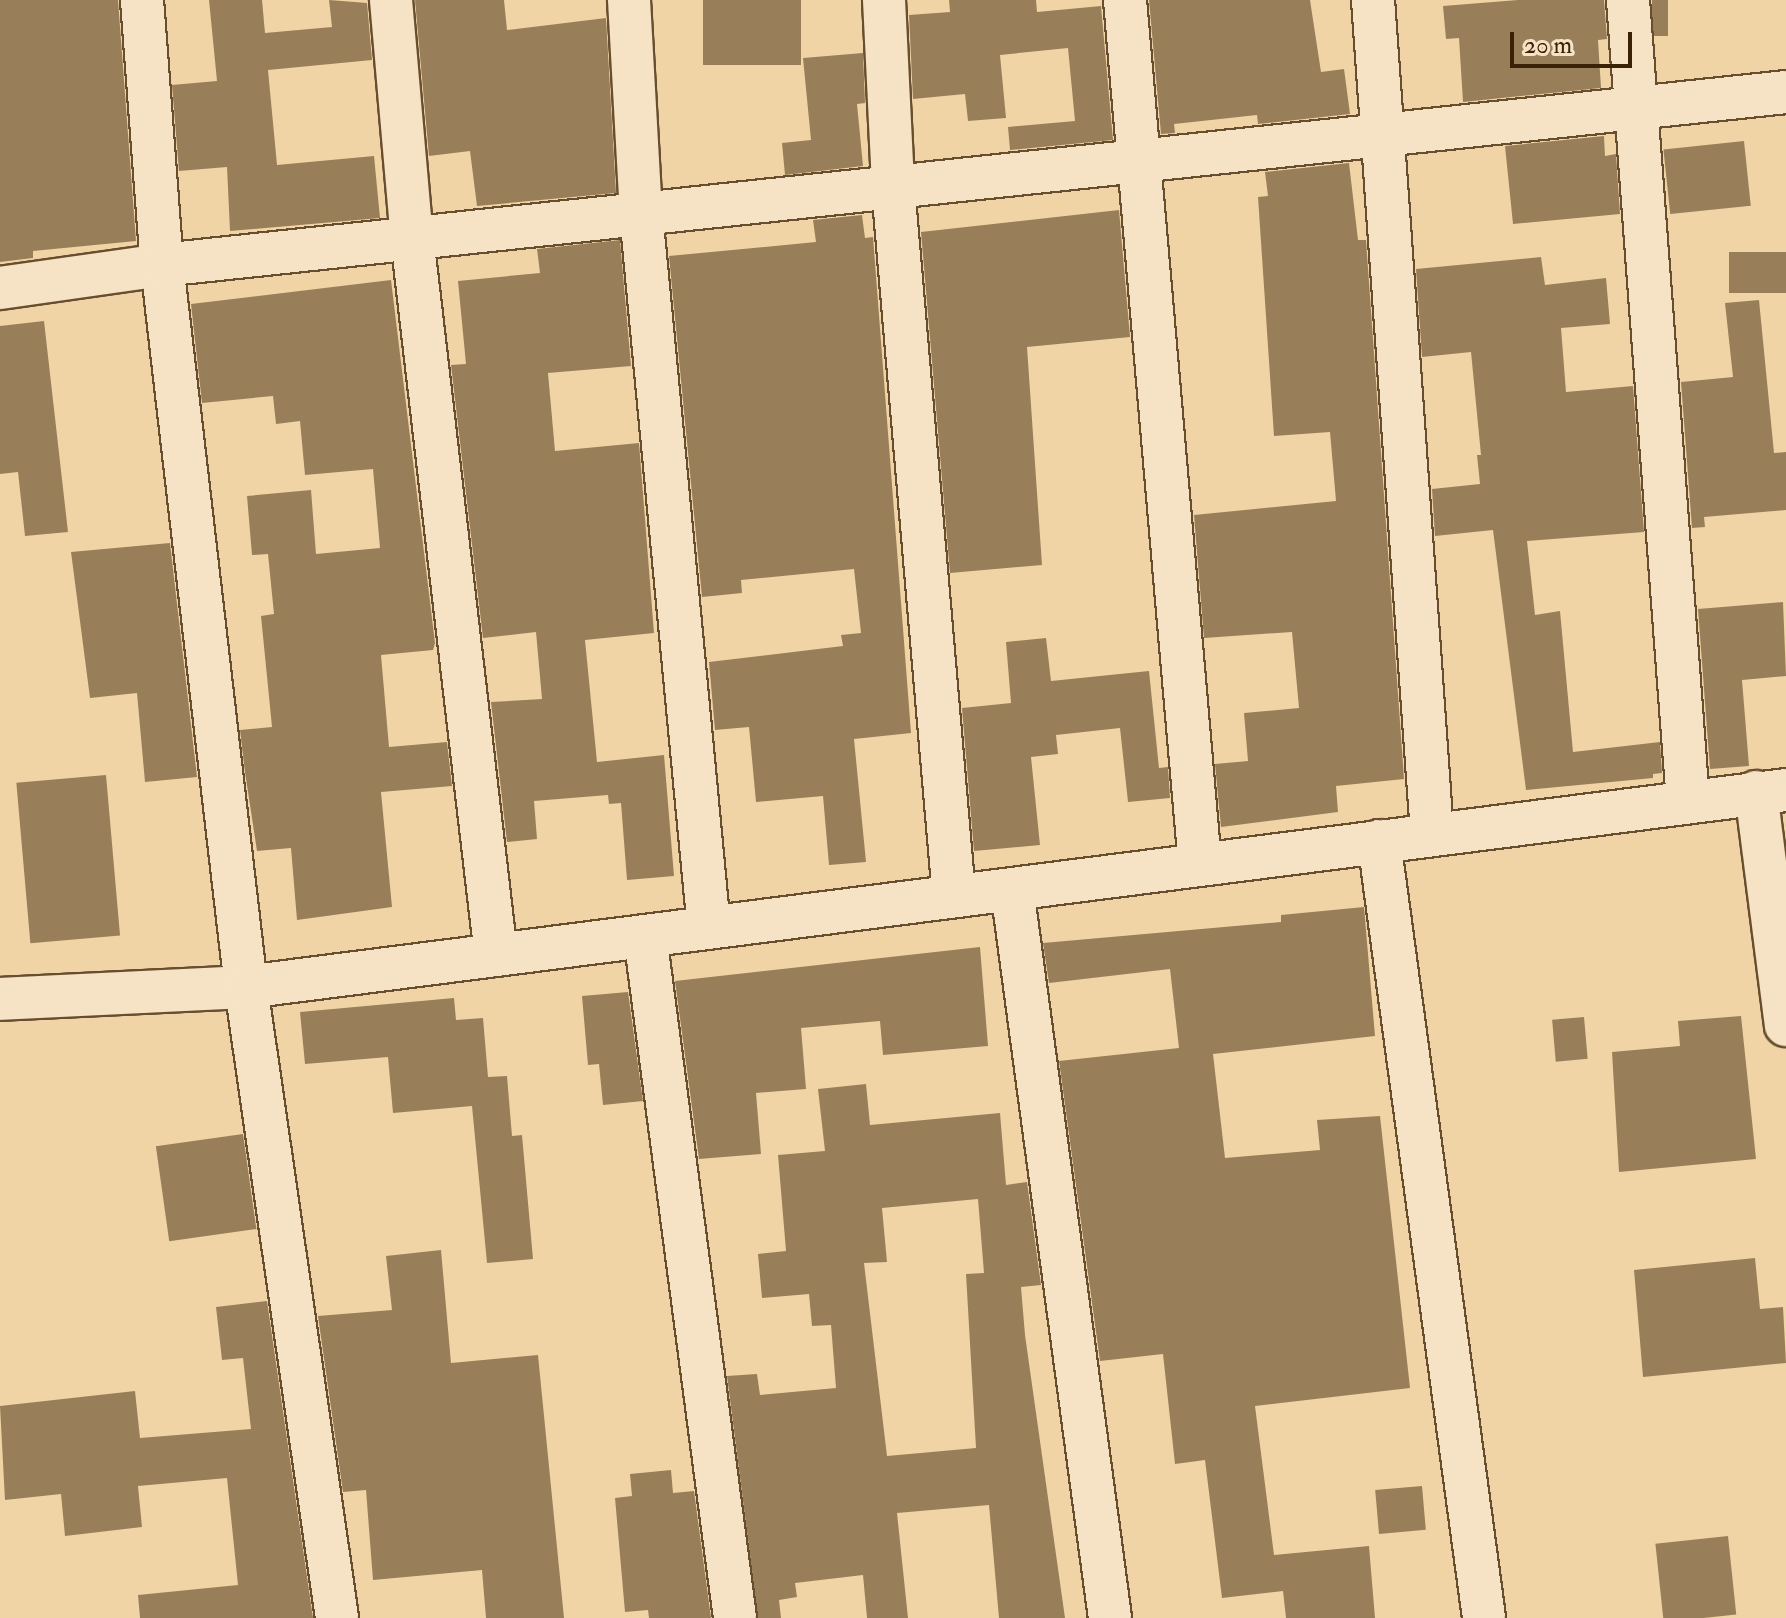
<!DOCTYPE html>
<style>
body{margin:0}
#map{position:relative;width:1786px;height:1618px;overflow:hidden;background:#f1d4a6;font-family:"IM FELL Double Pica",serif}
div>[style]{position:absolute}
.building>*{inset:0;background:#997f59;transform-origin:0 0}
.roads{filter:drop-shadow(2px 0 #674e2e) drop-shadow(-2px 0 #674e2e) drop-shadow(0 2px #674e2e) drop-shadow(0 -2px #674e2e)}
.minor>*{height:42px;margin:-21px;padding:0 21px;transform-origin:21px;border-radius:21px;background:#f6e3c5}
span{translate:-50% -50%;white-space:nowrap;text-align:center;line-height:1.15;-webkit-text-stroke:7px #f6e3c5;paint-order:stroke}
.scale{position:absolute;left:1510px;top:32px;width:122px;height:36px;box-sizing:border-box;border:4px solid #392206;border-top:0;padding-left:10px;font-size:24px;line-height:28px;white-space:nowrap;color:#392206;-webkit-text-stroke:6px #f6e3c5;paint-order:stroke}
</style>
<div id="map">
<div class="building">
<div style="clip-path:polygon(0 0,118px 0,136px 241px,33px 251px,33px 258px,0 262px)"></div>
<div style="clip-path:polygon(209px 0,262px 0,265px 33px,332px 27px,329px 0,367px 3px,372px 60px,268px 70px,277px 165px,374px 156px,380px 218px,230px 231px,227px 167px,179px 171px,172px 85px,217px 81px)"></div>
<div style="clip-path:polygon(415px 0,504px 0,507px 30px,606px 18px,616px 193px,477px 206px,470px 151px,429px 156px)"></div>
<div style="left:703px;top:0;width:98px;height:65px"></div>
<div style="clip-path:polygon(949px 0,1036px 0,1037px 12px,1101px 6px,1113px 140px,1010px 150px,1008px 127px,1075px 121px,1068px 48px,1000px 55px,1006px 118px,968px 121px,965px 94px,913px 99px,909px 15px,950px 12px)"></div>
<div style="clip-path:polygon(1149px 0,1310px 0,1321px 72px,1344px 69px,1350px 114px,1258px 124px,1257px 115px,1174px 124px,1175px 133px,1161px 134px)"></div>
<div style="clip-path:polygon(1518px 0,1604px 0,1607px 39px,1598px 40px,1601px 88px,1463px 102px,1459px 38px,1446px 39px,1443px 6px)"></div>
<div style="left:1652px;top:0;width:16px;height:36px"></div>
<div style="clip-path:polygon(863px 53px,865px 103px,857px 104px,863px 166px,785px 175px,782px 143px,811px 140px,803px 58px)"></div>
<div style="clip-path:polygon(1604px 136px,1605px 156px,1616px 154px,1620px 214px,1513px 224px,1505px 146px)"></div>
<div style="left:1744px;top:141px;width:65px;height:81px;rotate:84deg"></div>
<div style="clip-path:polygon(1349px 163px,1358px 240px,1366px 240px,1404px 779px,1336px 786px,1338px 812px,1221px 827px,1215px 764px,1248px 761px,1244px 713px,1299px 708px,1292px 632px,1204px 638px,1194px 515px,1336px 501px,1330px 432px,1274px 436px,1258px 197px,1268px 196px,1265px 172px)"></div>
<div style="clip-path:polygon(1119px 210px,1130px 337px,1027px 347px,1042px 565px,950px 573px,921px 232px)"></div>
<div style="clip-path:polygon(862px 215px,865px 238px,873px 237px,911px 733px,854px 739px,866px 862px,829px 865px,823px 796px,756px 802px,749px 727px,715px 730px,709px 662px,843px 646px,841px 635px,861px 633px,854px 569px,741px 580px,742px 593px,702px 597px,669px 256px,816px 242px,813px 220px)"></div>
<div style="clip-path:polygon(620px 240px,631px 366px,548px 373px,555px 451px,639px 443px,654px 633px,585px 640px,597px 762px,664px 755px,674px 876px,627px 880px,621px 803px,609px 804px,608px 795px,534px 801px,537px 839px,507px 842px,491px 702px,542px 699px,536px 632px,483px 638px,451px 365px,466px 364px,458px 281px,540px 273px,537px 249px)"></div>
<div style="left:1786px;top:252px;width:41px;height:57px;rotate:90deg"></div>
<div style="clip-path:polygon(1541px 257px,1545px 285px,1606px 278px,1610px 324px,1561px 328px,1566px 392px,1633px 386px,1644px 532px,1527px 541px,1535px 615px,1560px 611px,1573px 752px,1660px 742px,1662px 773px,1653px 774px,1653px 778px,1526px 790px,1493px 530px,1435px 536px,1432px 489px,1480px 484px,1477px 455px,1481px 455px,1471px 352px,1422px 357px,1416px 269px)"></div>
<div style="clip-path:polygon(391px 280px,435px 643px,433px 650px,381px 655px,389px 747px,447px 742px,452px 786px,381px 792px,392px 907px,297px 920px,291px 848px,257px 851px,245px 772px,240px 730px,272px 727px,261px 616px,274px 614px,268px 554px,252px 555px,247px 496px,311px 490px,316px 554px,380px 548px,373px 469px,305px 475px,300px 421px,276px 424px,273px 396px,202px 403px,191px 304px)"></div>
<div style="clip-path:polygon(1759px 300px,1774px 453px,1786px 452px,1786px 510px,1704px 517px,1705px 527px,1692px 528px,1681px 382px,1733px 377px,1725px 303px)"></div>
<div style="clip-path:polygon(44px 321px,68px 532px,25px 536px,18px 472px,0 474px,0 326px)"></div>
<div style="clip-path:polygon(170px 543px,197px 777px,145px 782px,137px 693px,90px 698px,71px 552px)"></div>
<div style="clip-path:polygon(1783px 602px,1786px 676px,1742px 680px,1749px 766px,1710px 769px,1698px 609px)"></div>
<div style="clip-path:polygon(1046px 638px,1051px 681px,1149px 671px,1159px 768px,1168px 767px,1170px 798px,1128px 802px,1120px 728px,1056px 735px,1058px 754px,1031px 757px,1040px 845px,974px 851px,962px 708px,1011px 703px,1006px 642px)"></div>
<div style="left:106px;top:775px;width:161px;height:90px;rotate:85deg"></div>
<div style="clip-path:polygon(1364px 907px,1375px 1036px,1213px 1054px,1225px 1158px,1320px 1150px,1317px 1120px,1380px 1116px,1410px 1388px,1255px 1406px,1274px 1555px,1369px 1546px,1375px 1618px,1286px 1618px,1283px 1591px,1222px 1598px,1205px 1460px,1175px 1464px,1163px 1354px,1100px 1361px,1059px 1061px,1179px 1048px,1170px 969px,1049px 983px,1043px 943px,1281px 922px,1281px 915px)"></div>
<div style="clip-path:polygon(980px 947px,988px 1046px,883px 1055px,880px 1021px,801px 1028px,806px 1089px,756px 1093px,761px 1154px,699px 1159px,675px 981px)"></div>
<div style="clip-path:polygon(628px 992px,643px 1101px,603px 1105px,599px 1064px,588px 1065px,582px 996px)"></div>
<div style="clip-path:polygon(454px 998px,456px 1020px,483px 1018px,488px 1077px,507px 1076px,512px 1136px,522px 1135px,533px 1259px,487px 1263px,472px 1106px,393px 1113px,388px 1057px,305px 1064px,300px 1012px)"></div>
<div style="clip-path:polygon(1741px 1016px,1756px 1159px,1619px 1172px,1612px 1052px,1680px 1046px,1678px 1021px)"></div>
<div style="left:1584px;top:1017px;width:42px;height:32px;rotate:85deg"></div>
<div style="clip-path:polygon(evenodd,866px 1084px,870px 1125px,1000px 1113px,1006px 1185px,1027px 1182px,1041px 1285px,1021px 1287px,1025px 1335px,1065px 1618px,999px 1618px,989px 1505px,897px 1513px,908px 1618px,867px 1618px,863px 1575px,795px 1583px,797px 1597px,779px 1600px,781px 1618px,758px 1618px,727px 1376px,757px 1374px,760px 1395px,836px 1388px,831px 1325px,812px 1326px,809px 1294px,762px 1298px,758px 1254px,786px 1251px,778px 1155px,825px 1151px,818px 1089px,866px 1084px,978px 1199px,984px 1273px,966px 1274px,976px 1448px,887px 1456px,864px 1263px,887px 1262px,882px 1208px,978px 1199px)"></div>
<div style="left:243px;top:1134px;width:96px;height:88px;rotate:82deg"></div>
<div style="clip-path:polygon(441px 1250px,451px 1363px,538px 1355px,564px 1618px,486px 1618px,482px 1570px,373px 1580px,366px 1490px,343px 1492px,318px 1316px,392px 1310px,386px 1256px)"></div>
<div style="clip-path:polygon(1755px 1258px,1760px 1309px,1783px 1307px,1786px 1363px,1643px 1377px,1634px 1270px)"></div>
<div style="clip-path:polygon(267px 1301px,313px 1618px,140px 1618px,138px 1595px,238px 1585px,227px 1478px,138px 1486px,142px 1527px,65px 1536px,61px 1494px,5px 1500px,0 1406px,135px 1391px,140px 1438px,251px 1429px,243px 1358px,222px 1360px,216px 1307px)"></div>
<div style="clip-path:polygon(671px 1470px,673px 1493px,694px 1491px,711px 1618px,649px 1618px,648px 1610px,625px 1612px,615px 1498px,632px 1496px,630px 1474px)"></div>
<div style="left:1422px;top:1486px;width:44px;height:47px;rotate:85deg"></div>
<div style="left:1728px;top:1536px;width:79px;height:73px;rotate:84deg"></div>
</div>
<div class="roads">
<div class="minor">
<div style="left:142px;top:0;width:266px;rotate:85.7deg"></div>
<div style="left:162px;top:265px;width:727px;rotate:83.36deg"></div>
<div style="left:246px;top:987px;width:638px;rotate:81.79deg"></div>
<div style="left:391px;top:0;width:239px;rotate:85deg"></div>
<div style="left:412px;top:238px;width:722px;rotate:83.32deg"></div>
<div style="left:629px;top:0;width:213px;rotate:86.8deg"></div>
<div style="left:641px;top:213px;width:718px;rotate:84.57deg"></div>
<div style="left:884px;top:0;width:187px;rotate:87.2deg"></div>
<div style="left:893px;top:187px;width:712px;rotate:85.08deg"></div>
<div style="left:1125px;top:0;width:867px;rotate:85.04deg"></div>
<div style="left:1373px;top:0;width:836px;rotate:85.95deg"></div>
<div style="left:1628px;top:0;width:803px;rotate:85.72deg"></div>
<div style="left:0;top:288px;width:164px;rotate:-8.1deg"></div>
<div style="left:162px;top:265px;width:1633px;rotate:-6.08deg"></div>
<div style="left:1756px;top:792px;width:235px;rotate:82.7deg"></div>
<div style="left:1379px;top:841px;width:784px;rotate:82.3deg"></div>
<div style="left:1012px;top:889px;width:736px;rotate:82.34deg"></div>
<div style="left:645px;top:936px;width:688px;rotate:82.48deg"></div>
<div style="left:0;top:999px;width:246px;rotate:-2.8deg"></div>
<div style="left:246px;top:987px;width:1553px;rotate:-7.29deg"></div>
</div>
</div>
<div class="scale">20 m</div>
</div>
